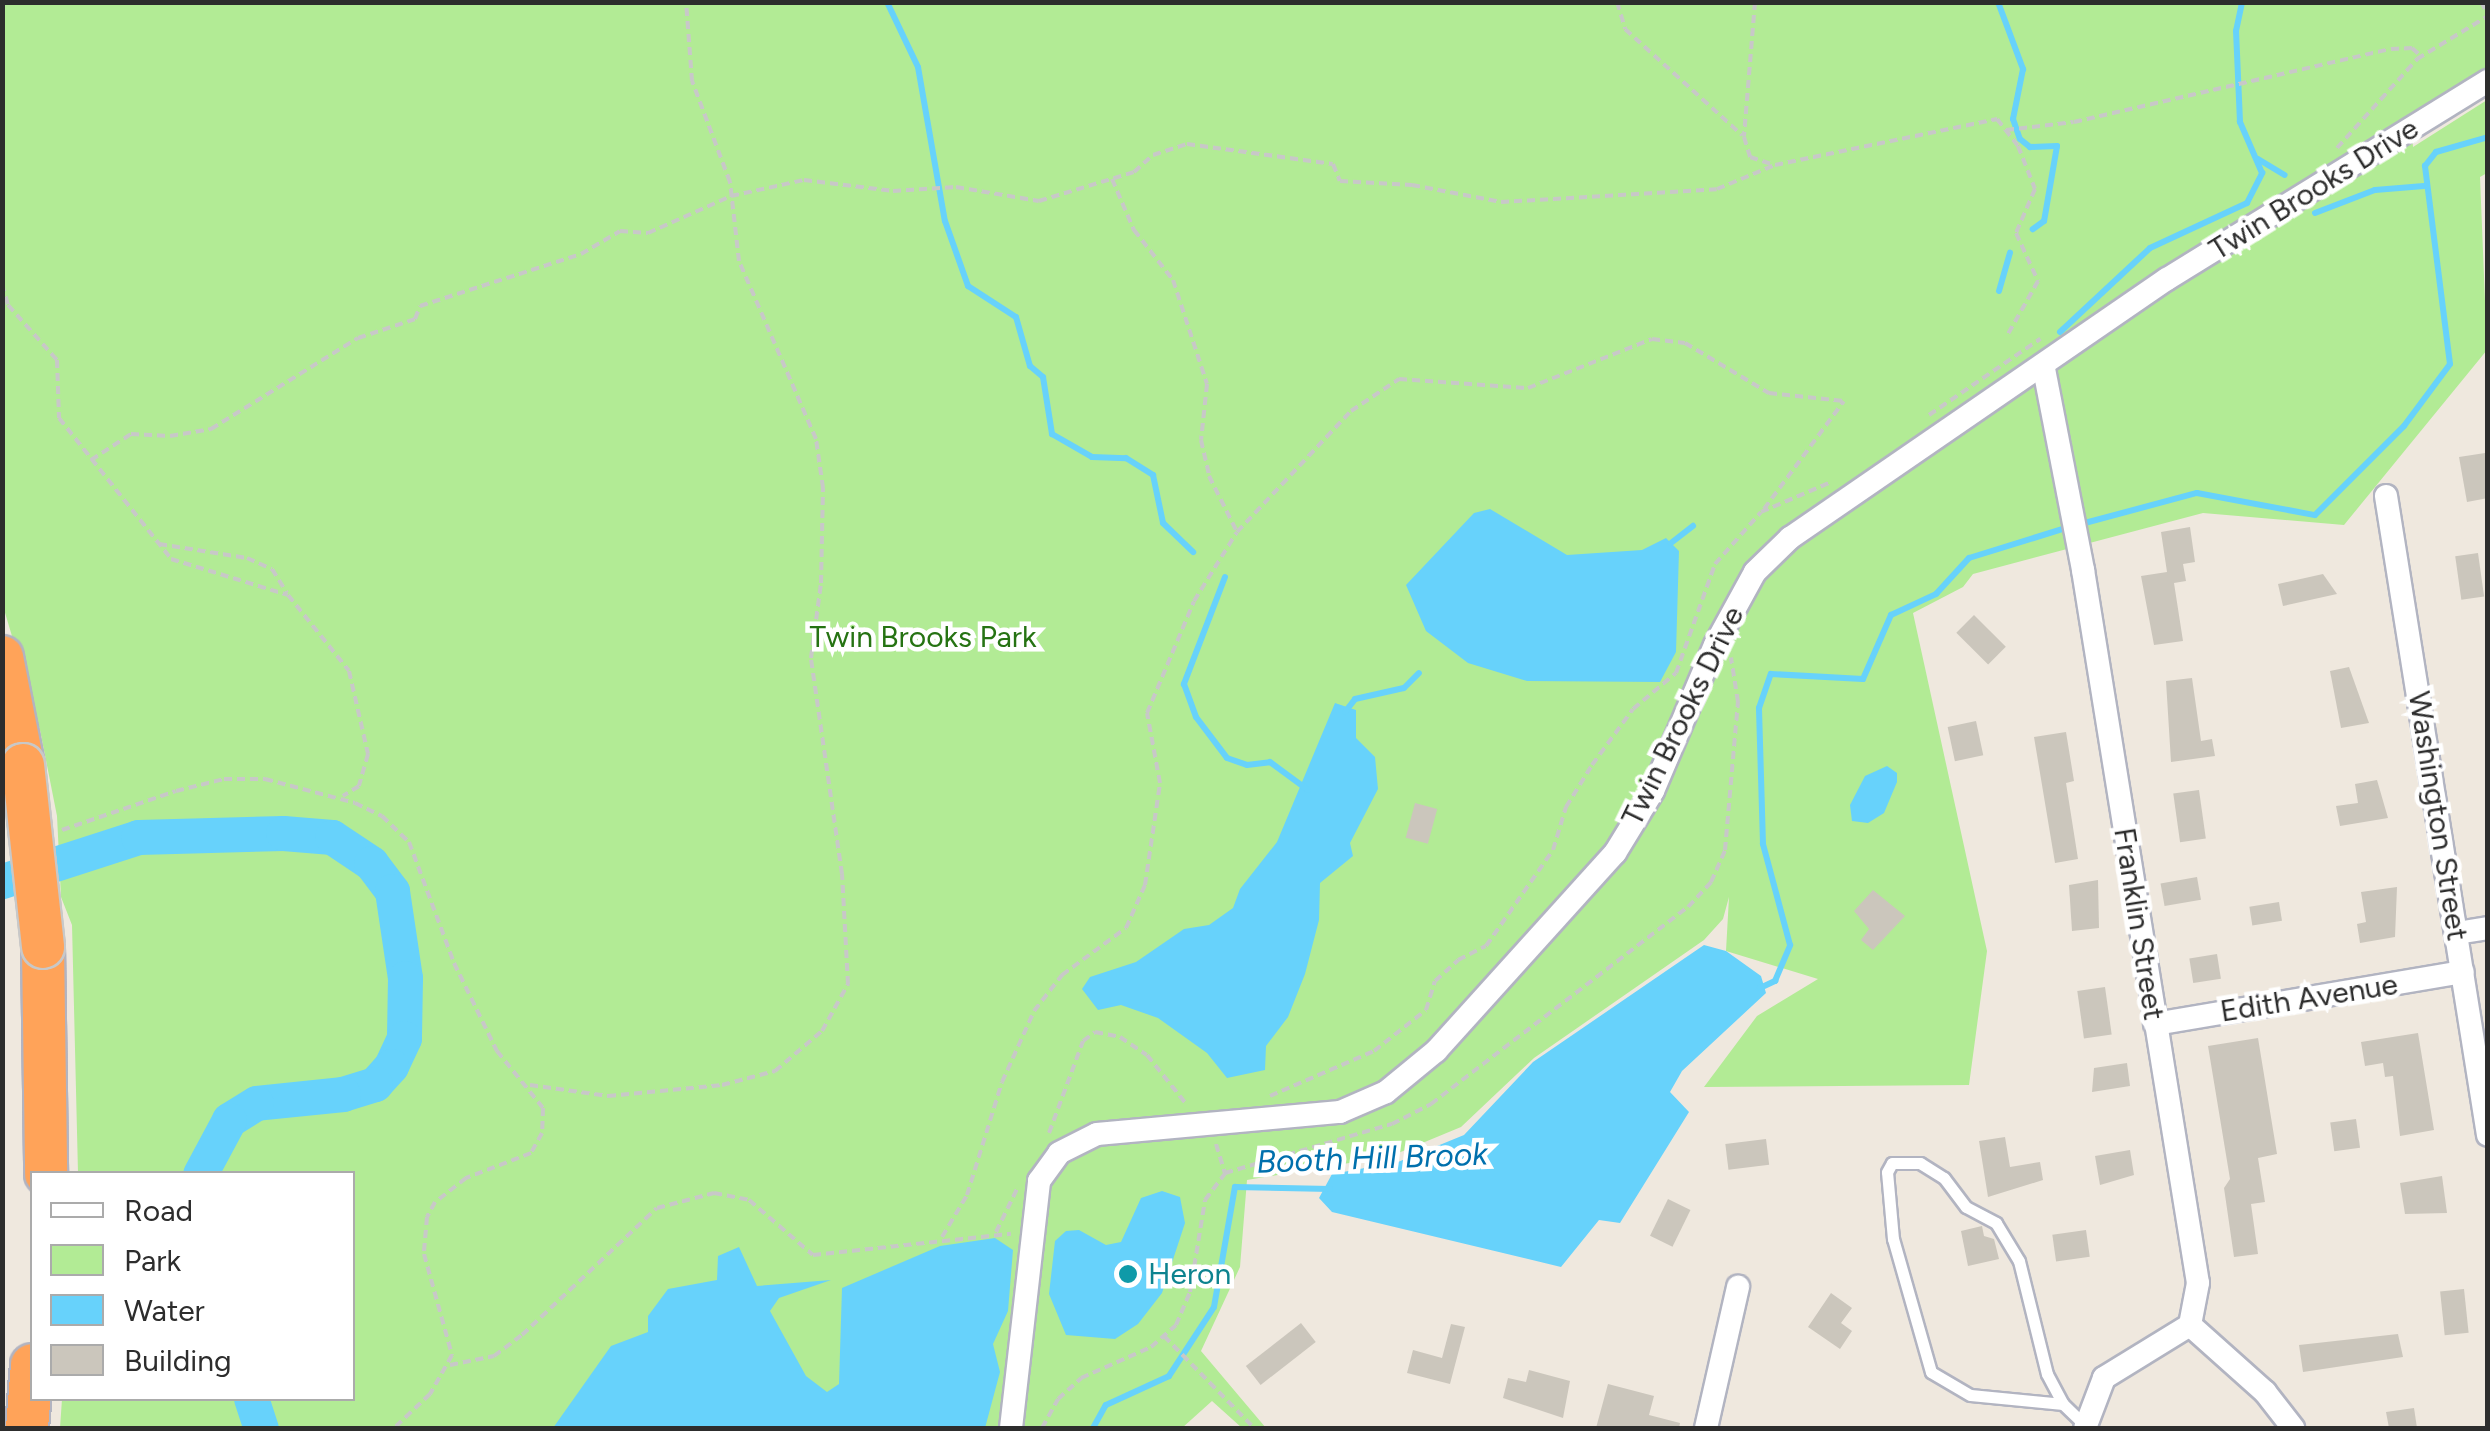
<!DOCTYPE html>
<style>
body{margin:0}
#map{position:relative;width:2490px;height:1431px;overflow:hidden;background:#efe8de;font-family:Figtree,sans-serif}
div>[style]{position:absolute}
.green>*{inset:0;background:#b2eb95}
.water>*{inset:0;background:#67d2fb}
.stream>*{height:6px;margin:-3px;padding:0 3px;transform-origin:3px;border-radius:3px;background:#67d2fb}
.river>*{height:35px;margin:-17.5px;padding:0 17.5px;transform-origin:17.5px;border-radius:17.5px;background:#67d2fb}
.building>*{inset:0;background:#cbc6bc;transform-origin:0 0}
.path>*{height:4px;margin-top:-2px;transform-origin:0;background:repeating-linear-gradient(90deg,#c8c8c8 0 8px,transparent 0 13px)}
.roads{filter:drop-shadow(2px 0 #b2b4c1) drop-shadow(-2px 0 #b2b4c1) drop-shadow(0 2px #b2b4c1) drop-shadow(0 -2px #b2b4c1)}
.service>*{height:11px;margin:-5.5px;padding:0 5.5px;transform-origin:5.5px;border-radius:5.5px;background:#fff}
.minor>*{height:22px;margin:-11px;padding:0 11px;transform-origin:11px;border-radius:11px;background:#fff}
.motorway>*{height:42px;margin:-21px;padding:0 21px;transform-origin:21px;border-radius:21px;background:#ffa359}
.bridges{filter:drop-shadow(2px 0 #c8c8c8) drop-shadow(-2px 0 #c8c8c8) drop-shadow(0 2px #c8c8c8) drop-shadow(0 -2px #c8c8c8)}
.motorway-bridge>*{height:42px;margin:-21px;padding:0 21px;transform-origin:21px;border-radius:21px;background:#ffa359}
.dots>*{width:28px;height:28px;translate:-50% -50%;box-sizing:border-box;border:5px solid #fff;border-radius:50%}
span{translate:-50% -50%;white-space:nowrap;text-align:center;line-height:1.15;-webkit-text-stroke:9px #fff;paint-order:stroke}
.street-label{font-size:30px;color:#2d2d2d}
.park-label{font-size:30px;color:#267313}
.culture-label{font-size:30px;color:#0d838f}
.left{translate:0 -50%;text-align:left}
.water-label{font-size:32px;color:#0070ad;font-style:italic}
.frame{position:absolute;inset:0;border:5px solid #2d2d2d;pointer-events:none}
.legend{position:absolute;left:30px;top:1171px;width:325px;height:230px;box-sizing:border-box;background:#fff;border:2px solid #ababab;margin:0;padding:12px 18px;list-style:none;font-size:30px;color:#2d2d2d}
.legend li{display:flex;align-items:center;gap:20px;height:50px}
.legend b{width:50px;border:2px solid #ababab}
</style>
<div id="map">
<div class="green">
<div style="clip-path:polygon(2px 3px,2487px 3px,2487px 71px,2411px 120px,2413px 147px,2487px 100px,2487px 173px,2480px 177px,2487px 350px,2344px 525px,2203px 513px,1973px 574px,1963px 587px,1913px 613px,1987px 951px,1969px 1085px,1704px 1087px,1757px 1016px,1818px 979px,1726px 951px,1729px 897px,1723px 919px,1704px 940px,1534px 1058px,1461px 1127px,1391px 1156px,1247px 1180px,1240px 1267px,1201px 1351px,1266px 1428px,1242px 1428px,1212px 1401px,1182px 1428px,60px 1428px,62px 1399px,352px 1398px,352px 1174px,78px 1173px,72px 925px,61px 897px,57px 816px,40px 730px,3px 606px)"></div>
</div>
<div class="water">
<div style="clip-path:polygon(1490px 509px,1567px 555px,1642px 550px,1666px 538px,1679px 551px,1676px 652px,1660px 682px,1527px 681px,1468px 663px,1426px 631px,1406px 585px,1474px 513px)"></div>
<div style="clip-path:polygon(1335px 703px,1356px 710px,1356px 738px,1375px 757px,1378px 789px,1350px 843px,1353px 856px,1320px 883px,1319px 920px,1305px 974px,1288px 1017px,1266px 1046px,1265px 1070px,1227px 1078px,1207px 1053px,1158px 1018px,1121px 1005px,1098px 1010px,1082px 989px,1090px 977px,1136px 962px,1184px 929px,1209px 925px,1233px 908px,1240px 889px,1277px 842px)"></div>
<div style="clip-path:polygon(1887px 766px,1897px 773px,1897px 782px,1884px 813px,1868px 823px,1852px 821px,1850px 805px,1865px 776px)"></div>
<div style="clip-path:polygon(1704px 945px,1726px 951px,1761px 976px,1766px 993px,1682px 1071px,1670px 1092px,1689px 1112px,1620px 1223px,1599px 1220px,1561px 1267px,1332px 1212px,1319px 1198px,1332px 1174px,1398px 1162px,1464px 1135px,1533px 1062px)"></div>
<div style="clip-path:polygon(1162px 1191px,1180px 1197px,1185px 1223px,1162px 1293px,1138px 1324px,1115px 1339px,1066px 1335px,1049px 1294px,1055px 1241px,1066px 1231px,1079px 1230px,1106px 1245px,1121px 1242px,1141px 1198px)"></div>
<div style="clip-path:polygon(995px 1238px,1013px 1250px,1008px 1311px,993px 1344px,1000px 1372px,985px 1428px,553px 1428px,611px 1346px,648px 1332px,648px 1316px,668px 1289px,717px 1280px,718px 1256px,739px 1247px,757px 1286px,831px 1280px,779px 1298px,770px 1311px,806px 1376px,827px 1392px,839px 1384px,842px 1288px,940px 1246px)"></div>
</div>
<div class="stream">
<div style="left:887px;top:2px;width:72px;rotate:64.5deg"></div>
<div style="left:918px;top:67px;width:156px;rotate:80.1deg"></div>
<div style="left:945px;top:221px;width:69px;rotate:70.5deg"></div>
<div style="left:968px;top:286px;width:57px;rotate:32.9deg"></div>
<div style="left:1016px;top:317px;width:51px;rotate:74.1deg"></div>
<div style="left:1030px;top:366px;width:17px;rotate:40deg"></div>
<div style="left:1043px;top:377px;width:58px;rotate:81deg"></div>
<div style="left:1052px;top:434px;width:46px;rotate:29.9deg"></div>
<div style="left:1092px;top:457px;width:34px;rotate:2deg"></div>
<div style="left:1126px;top:458px;width:32px;rotate:32deg"></div>
<div style="left:1153px;top:475px;width:49px;rotate:78.2deg"></div>
<div style="left:1163px;top:523px;width:42px;rotate:44deg"></div>
<div style="left:1998px;top:2px;width:72px;rotate:69.5deg"></div>
<div style="left:2023px;top:69px;width:51px;rotate:101.3deg"></div>
<div style="left:2013px;top:119px;width:21px;rotate:71deg"></div>
<div style="left:2020px;top:139px;width:13px;rotate:39deg"></div>
<div style="left:2030px;top:147px;width:27px;rotate:-2deg"></div>
<div style="left:2057px;top:146px;width:76px;rotate:99.8deg"></div>
<div style="left:2044px;top:221px;width:14px;rotate:144deg"></div>
<div style="left:2258px;top:159px;width:31px;rotate:31deg"></div>
<div style="left:2315px;top:213px;width:64px;rotate:-21deg"></div>
<div style="left:2375px;top:190px;width:49px;rotate:-4.7deg"></div>
<div style="left:1999px;top:291px;width:40px;rotate:-74deg"></div>
<div style="left:2060px;top:332px;width:123px;rotate:-43deg"></div>
<div style="left:2150px;top:248px;width:107px;rotate:-24.9deg"></div>
<div style="left:2247px;top:203px;width:34px;rotate:-63deg"></div>
<div style="left:2262px;top:173px;width:56px;rotate:-113.3deg"></div>
<div style="left:2240px;top:122px;width:91px;rotate:-92.5deg"></div>
<div style="left:2236px;top:31px;width:30px;rotate:-78deg"></div>
<div style="left:2081px;top:524px;width:120px;rotate:-15deg"></div>
<div style="left:2197px;top:493px;width:120px;rotate:10.6deg"></div>
<div style="left:2315px;top:515px;width:126px;rotate:-45deg"></div>
<div style="left:2404px;top:426px;width:77px;rotate:-53.4deg"></div>
<div style="left:2450px;top:364px;width:200px;rotate:-97.2deg"></div>
<div style="left:2425px;top:166px;width:18px;rotate:-52deg"></div>
<div style="left:2436px;top:152px;width:54px;rotate:-16.1deg"></div>
<div style="left:1671px;top:543px;width:28px;rotate:-38deg"></div>
<div style="left:1225px;top:577px;width:115px;rotate:111deg"></div>
<div style="left:1184px;top:684px;width:35px;rotate:70deg"></div>
<div style="left:1196px;top:717px;width:51px;rotate:52.9deg"></div>
<div style="left:1227px;top:758px;width:21px;rotate:19deg"></div>
<div style="left:1247px;top:765px;width:23px;rotate:-7deg"></div>
<div style="left:1270px;top:762px;width:47px;rotate:36.4deg"></div>
<div style="left:1345px;top:712px;width:16px;rotate:-52deg"></div>
<div style="left:1355px;top:699px;width:50px;rotate:-12.7deg"></div>
<div style="left:1404px;top:688px;width:21px;rotate:-45deg"></div>
<div style="left:1760px;top:988px;width:17px;rotate:-25deg"></div>
<div style="left:1775px;top:981px;width:39px;rotate:-67deg"></div>
<div style="left:1790px;top:945px;width:105px;rotate:-105deg"></div>
<div style="left:1763px;top:844px;width:136px;rotate:-91.7deg"></div>
<div style="left:1759px;top:708px;width:36px;rotate:-71deg"></div>
<div style="left:1771px;top:674px;width:92px;rotate:3.1deg"></div>
<div style="left:1863px;top:679px;width:70px;rotate:-66.4deg"></div>
<div style="left:1891px;top:615px;width:50px;rotate:-25deg"></div>
<div style="left:1936px;top:594px;width:49px;rotate:-47.5deg"></div>
<div style="left:1969px;top:558px;width:105px;rotate:-17.2deg"></div>
<div style="left:1093px;top:1428px;width:26px;rotate:-61deg"></div>
<div style="left:1106px;top:1405px;width:69px;rotate:-24.7deg"></div>
<div style="left:1169px;top:1376px;width:82px;rotate:-56.9deg"></div>
<div style="left:1214px;top:1307px;width:122px;rotate:-80.1deg"></div>
<div style="left:1235px;top:1187px;width:95px;rotate:1.2deg"></div>
</div>
<div class="river">
<div style="left:2px;top:881px;width:143px;rotate:-17.9deg"></div>
<div style="left:138px;top:837px;width:145px;rotate:-1.6deg"></div>
<div style="left:283px;top:833px;width:49px;rotate:4.7deg"></div>
<div style="left:332px;top:837px;width:47px;rotate:33.7deg"></div>
<div style="left:371px;top:863px;width:35px;rotate:53deg"></div>
<div style="left:392px;top:891px;width:88px;rotate:81.5deg"></div>
<div style="left:405px;top:978px;width:60px;rotate:91deg"></div>
<div style="left:404px;top:1038px;width:31px;rotate:115deg"></div>
<div style="left:391px;top:1066px;width:24px;rotate:132deg"></div>
<div style="left:375px;top:1084px;width:34px;rotate:163deg"></div>
<div style="left:343px;top:1094px;width:87px;rotate:174.1deg"></div>
<div style="left:256px;top:1103px;width:32px;rotate:148deg"></div>
<div style="left:229px;top:1120px;width:61px;rotate:118.2deg"></div>
<div style="left:251px;top:1398px;width:32px;rotate:72deg"></div>
</div>
<div class="building">
<div style="clip-path:polygon(2485px 453px,2488px 498px,2467px 502px,2459px 457px)"></div>
<div style="clip-path:polygon(2190px 527px,2195px 562px,2183px 564px,2186px 581px,2174px 583px,2183px 641px,2154px 645px,2141px 576px,2167px 572px,2161px 532px)"></div>
<div style="left:2478px;top:553px;width:44px;height:23px;rotate:82deg"></div>
<div style="clip-path:polygon(2323px 574px,2337px 594px,2283px 606px,2278px 584px)"></div>
<div style="left:1974px;top:615px;width:45px;height:25px;rotate:45deg"></div>
<div style="clip-path:polygon(2349px 667px,2369px 723px,2341px 728px,2330px 671px)"></div>
<div style="clip-path:polygon(2192px 678px,2201px 741px,2212px 739px,2215px 756px,2171px 762px,2166px 681px)"></div>
<div style="left:1976px;top:721px;width:35px;height:29px;rotate:78deg"></div>
<div style="clip-path:polygon(2066px 732px,2074px 781px,2066px 783px,2078px 859px,2055px 863px,2034px 737px)"></div>
<div style="clip-path:polygon(2377px 780px,2388px 818px,2340px 826px,2336px 806px,2358px 803px,2355px 784px)"></div>
<div style="left:2199px;top:790px;width:49px;height:26px;rotate:82deg"></div>
<div style="left:1415px;top:803px;width:23px;height:36px;rotate:15deg"></div>
<div style="left:2197px;top:877px;width:23px;height:37px;rotate:80deg"></div>
<div style="clip-path:polygon(2098px 880px,2099px 928px,2072px 931px,2069px 885px)"></div>
<div style="clip-path:polygon(2397px 887px,2395px 937px,2360px 943px,2357px 924px,2366px 922px,2361px 892px)"></div>
<div style="clip-path:polygon(1873px 890px,1905px 916px,1873px 950px,1861px 940px,1869px 929px,1854px 911px)"></div>
<div style="left:2279px;top:902px;width:19px;height:30px;rotate:81deg"></div>
<div style="left:2217px;top:954px;width:25px;height:28px;rotate:81deg"></div>
<div style="left:2105px;top:987px;width:48px;height:28px;rotate:82deg"></div>
<div style="clip-path:polygon(2418px 1033px,2434px 1130px,2400px 1136px,2393px 1076px,2385px 1077px,2383px 1063px,2365px 1066px,2361px 1042px)"></div>
<div style="clip-path:polygon(2258px 1038px,2277px 1154px,2258px 1158px,2265px 1202px,2251px 1204px,2258px 1254px,2234px 1257px,2224px 1188px,2230px 1179px,2208px 1046px)"></div>
<div style="clip-path:polygon(2127px 1063px,2130px 1086px,2092px 1092px,2094px 1068px)"></div>
<div style="left:2356px;top:1119px;width:29px;height:26px;rotate:82deg"></div>
<div style="clip-path:polygon(2005px 1137px,2010px 1167px,2040px 1162px,2043px 1180px,1988px 1197px,1979px 1141px)"></div>
<div style="left:1766px;top:1139px;width:26px;height:41px;rotate:83deg"></div>
<div style="clip-path:polygon(2130px 1150px,2134px 1175px,2100px 1185px,2095px 1156px)"></div>
<div style="clip-path:polygon(2442px 1176px,2447px 1213px,2405px 1214px,2400px 1183px)"></div>
<div style="left:1668px;top:1199px;width:25px;height:41px;rotate:26deg"></div>
<div style="clip-path:polygon(1982px 1226px,1984px 1236px,1994px 1239px,1999px 1259px,1968px 1266px,1961px 1231px)"></div>
<div style="left:2086px;top:1230px;width:27px;height:34px;rotate:82deg"></div>
<div style="left:2464px;top:1289px;width:44px;height:24px;rotate:84deg"></div>
<div style="clip-path:polygon(1831px 1293px,1852px 1308px,1841px 1323px,1852px 1331px,1840px 1349px,1808px 1327px)"></div>
<div style="left:1301px;top:1323px;width:24px;height:70px;rotate:52deg"></div>
<div style="clip-path:polygon(1451px 1324px,1465px 1327px,1450px 1384px,1407px 1373px,1413px 1350px,1442px 1358px)"></div>
<div style="clip-path:polygon(2398px 1334px,2403px 1357px,2303px 1372px,2299px 1345px)"></div>
<div style="clip-path:polygon(1529px 1370px,1570px 1381px,1563px 1418px,1503px 1398px,1508px 1378px,1526px 1382px)"></div>
<div style="clip-path:polygon(1608px 1384px,1654px 1396px,1649px 1415px,1680px 1423px,1679px 1428px,1596px 1428px)"></div>
<div style="clip-path:polygon(2414px 1408px,2417px 1428px,2389px 1428px,2386px 1412px)"></div>
</div>
<div class="path">
<div style="left:1617px;top:2px;width:28px;rotate:73deg"></div>
<div style="left:1625px;top:29px;width:158px;rotate:42.2deg"></div>
<div style="left:1755px;top:2px;width:135px;rotate:94.7deg"></div>
<div style="left:1744px;top:137px;width:21px;rotate:73deg"></div>
<div style="left:1750px;top:157px;width:26px;rotate:18deg"></div>
<div style="left:1775px;top:165px;width:227px;rotate:-11.7deg"></div>
<div style="left:1997px;top:119px;width:34px;rotate:52deg"></div>
<div style="left:2018px;top:146px;width:46px;rotate:68.4deg"></div>
<div style="left:2035px;top:189px;width:48px;rotate:113.4deg"></div>
<div style="left:2016px;top:233px;width:53px;rotate:65.4deg"></div>
<div style="left:2038px;top:281px;width:61px;rotate:119.5deg"></div>
<div style="left:2481px;top:2px;width:14px;rotate:60deg"></div>
<div style="left:2006px;top:130px;width:68px;rotate:-6.7deg"></div>
<div style="left:2074px;top:122px;width:325px;rotate:-13deg"></div>
<div style="left:2391px;top:49px;width:21px;rotate:-3deg"></div>
<div style="left:2412px;top:48px;width:12px;rotate:42deg"></div>
<div style="left:2337px;top:148px;width:120px;rotate:-48deg"></div>
<div style="left:2417px;top:59px;width:83px;rotate:-31.2deg"></div>
<div style="left:1112px;top:179px;width:56px;rotate:66.7deg"></div>
<div style="left:1134px;top:230px;width:63px;rotate:52deg"></div>
<div style="left:1173px;top:280px;width:109px;rotate:71.9deg"></div>
<div style="left:1207px;top:384px;width:56px;rotate:96.1deg"></div>
<div style="left:1201px;top:440px;width:37px;rotate:77deg"></div>
<div style="left:1209px;top:476px;width:63px;rotate:63.4deg"></div>
<div style="left:2px;top:284px;width:22px;rotate:74deg"></div>
<div style="left:8px;top:305px;width:74px;rotate:48.3deg"></div>
<div style="left:57px;top:360px;width:58px;rotate:88deg"></div>
<div style="left:59px;top:418px;width:180px;rotate:51.5deg"></div>
<div style="left:171px;top:559px;width:122px;rotate:17.1deg"></div>
<div style="left:288px;top:595px;width:97px;rotate:51.2deg"></div>
<div style="left:349px;top:671px;width:85px;rotate:77.1deg"></div>
<div style="left:368px;top:754px;width:33px;rotate:106deg"></div>
<div style="left:359px;top:786px;width:19px;rotate:148deg"></div>
<div style="left:1929px;top:415px;width:135px;rotate:-34.4deg"></div>
<div style="left:91px;top:460px;width:48px;rotate:-33deg"></div>
<div style="left:131px;top:434px;width:39px;rotate:3deg"></div>
<div style="left:170px;top:436px;width:42px;rotate:-9.7deg"></div>
<div style="left:211px;top:429px;width:173px;rotate:-31.8deg"></div>
<div style="left:358px;top:338px;width:60px;rotate:-18.4deg"></div>
<div style="left:415px;top:319px;width:14px;rotate:-69deg"></div>
<div style="left:420px;top:306px;width:169px;rotate:-17.9deg"></div>
<div style="left:581px;top:254px;width:45px;rotate:-30.5deg"></div>
<div style="left:620px;top:231px;width:28px;rotate:4deg"></div>
<div style="left:648px;top:233px;width:91px;rotate:-24deg"></div>
<div style="left:731px;top:196px;width:75px;rotate:-12.4deg"></div>
<div style="left:804px;top:180px;width:90px;rotate:7deg"></div>
<div style="left:893px;top:191px;width:63px;rotate:-3.6deg"></div>
<div style="left:956px;top:187px;width:84px;rotate:9.6deg"></div>
<div style="left:1039px;top:201px;width:99px;rotate:-17deg"></div>
<div style="left:1134px;top:172px;width:25px;rotate:-42deg"></div>
<div style="left:1153px;top:155px;width:36px;rotate:-18deg"></div>
<div style="left:1187px;top:144px;width:147px;rotate:7.8deg"></div>
<div style="left:1333px;top:164px;width:18px;rotate:68deg"></div>
<div style="left:1340px;top:181px;width:72px;rotate:3.2deg"></div>
<div style="left:1412px;top:185px;width:91px;rotate:10.8deg"></div>
<div style="left:1501px;top:202px;width:216px;rotate:-3.4deg"></div>
<div style="left:1717px;top:189px;width:63px;rotate:-22.5deg"></div>
<div style="left:1764px;top:509px;width:134px;rotate:-53.5deg"></div>
<div style="left:159px;top:544px;width:89px;rotate:9deg"></div>
<div style="left:247px;top:558px;width:27px;rotate:24deg"></div>
<div style="left:272px;top:569px;width:28px;rotate:58deg"></div>
<div style="left:62px;top:830px;width:120px;rotate:-18.9deg"></div>
<div style="left:176px;top:791px;width:49px;rotate:-14deg"></div>
<div style="left:224px;top:779px;width:41px"></div>
<div style="left:265px;top:779px;width:93px;rotate:14.9deg"></div>
<div style="left:355px;top:803px;width:30px;rotate:26deg"></div>
<div style="left:382px;top:816px;width:37px;rotate:44deg"></div>
<div style="left:409px;top:842px;width:129px;rotate:69.6deg"></div>
<div style="left:454px;top:963px;width:98px;rotate:64deg"></div>
<div style="left:497px;top:1051px;width:73px;rotate:51.1deg"></div>
<div style="left:543px;top:1108px;width:25px;rotate:92deg"></div>
<div style="left:542px;top:1133px;width:23px;rotate:119deg"></div>
<div style="left:531px;top:1153px;width:70px;rotate:159deg"></div>
<div style="left:466px;top:1178px;width:39px;rotate:142deg"></div>
<div style="left:435px;top:1202px;width:17px;rotate:118deg"></div>
<div style="left:427px;top:1217px;width:37px;rotate:95deg"></div>
<div style="left:424px;top:1254px;width:105px;rotate:74.5deg"></div>
<div style="left:452px;top:1355px;width:45px;rotate:119.4deg"></div>
<div style="left:430px;top:1394px;width:50px;rotate:136.6deg"></div>
<div style="left:530px;top:1085px;width:79px;rotate:8deg"></div>
<div style="left:608px;top:1096px;width:115px;rotate:-5.5deg"></div>
<div style="left:722px;top:1085px;width:55px;rotate:-14.8deg"></div>
<div style="left:775px;top:1071px;width:62px;rotate:-40.4deg"></div>
<div style="left:822px;top:1031px;width:54px;rotate:-61deg"></div>
<div style="left:848px;top:984px;width:110px;rotate:-93.1deg"></div>
<div style="left:842px;top:874px;width:218px;rotate:-98.2deg"></div>
<div style="left:811px;top:658px;width:76px;rotate:-82.4deg"></div>
<div style="left:821px;top:583px;width:95px;rotate:-88.8deg"></div>
<div style="left:823px;top:488px;width:49px;rotate:-98.1deg"></div>
<div style="left:816px;top:439px;width:194px;rotate:-113.4deg"></div>
<div style="left:739px;top:261px;width:80px;rotate:-96.5deg"></div>
<div style="left:730px;top:182px;width:108px;rotate:-110.6deg"></div>
<div style="left:692px;top:81px;width:79px;rotate:-94.3deg"></div>
<div style="left:1270px;top:1096px;width:113px;rotate:-23.4deg"></div>
<div style="left:1374px;top:1051px;width:66px;rotate:-38.3deg"></div>
<div style="left:1426px;top:1010px;width:30px;rotate:-73deg"></div>
<div style="left:1435px;top:981px;width:31px;rotate:-42deg"></div>
<div style="left:1458px;top:960px;width:31px;rotate:-27deg"></div>
<div style="left:1486px;top:946px;width:117px;rotate:-55.1deg"></div>
<div style="left:1553px;top:850px;width:45px;rotate:-73.2deg"></div>
<div style="left:1566px;top:807px;width:49px;rotate:-58.2deg"></div>
<div style="left:1592px;top:765px;width:69px;rotate:-53.8deg"></div>
<div style="left:1633px;top:709px;width:56px;rotate:-39.9deg"></div>
<div style="left:1676px;top:673px;width:116px;rotate:-70.3deg"></div>
<div style="left:1715px;top:564px;width:69px;rotate:-48.5deg"></div>
<div style="left:1761px;top:512px;width:76px;rotate:-23.2deg"></div>
<div style="left:1049px;top:1133px;width:98px;rotate:-69.7deg"></div>
<div style="left:1083px;top:1041px;width:15px;rotate:-37deg"></div>
<div style="left:1095px;top:1032px;width:25px;rotate:11deg"></div>
<div style="left:1120px;top:1037px;width:32px;rotate:34deg"></div>
<div style="left:1147px;top:1055px;width:64px;rotate:51.3deg"></div>
<div style="left:1216px;top:1144px;width:30px;rotate:73deg"></div>
<div style="left:996px;top:1232px;width:48px;rotate:-64deg"></div>
<div style="left:942px;top:1237px;width:49px;rotate:-59.2deg"></div>
<div style="left:967px;top:1195px;width:118px;rotate:-72.8deg"></div>
<div style="left:1002px;top:1082px;width:78px;rotate:-65.7deg"></div>
<div style="left:1034px;top:1011px;width:46px;rotate:-52.1deg"></div>
<div style="left:1062px;top:975px;width:79px;rotate:-36.3deg"></div>
<div style="left:1126px;top:928px;width:47px;rotate:-66.2deg"></div>
<div style="left:1145px;top:885px;width:103px;rotate:-81.6deg"></div>
<div style="left:1160px;top:783px;width:71px;rotate:-100.5deg"></div>
<div style="left:1147px;top:713px;width:121px;rotate:-67.2deg"></div>
<div style="left:1194px;top:601px;width:81px;rotate:-58.1deg"></div>
<div style="left:1237px;top:532px;width:166px;rotate:-46.7deg"></div>
<div style="left:1351px;top:411px;width:58px;rotate:-33.7deg"></div>
<div style="left:1399px;top:379px;width:129px;rotate:4deg"></div>
<div style="left:1528px;top:388px;width:133px;rotate:-21.6deg"></div>
<div style="left:1652px;top:339px;width:33px;rotate:7deg"></div>
<div style="left:1685px;top:343px;width:98px;rotate:30.8deg"></div>
<div style="left:1769px;top:393px;width:75px;rotate:6.1deg"></div>
<div style="left:1164px;top:1336px;width:129px;rotate:45.6deg"></div>
<div style="left:450px;top:1365px;width:45px;rotate:-11.6deg"></div>
<div style="left:494px;top:1356px;width:35px;rotate:-37deg"></div>
<div style="left:522px;top:1335px;width:185px;rotate:-43.3deg"></div>
<div style="left:657px;top:1208px;width:59px;rotate:-14.7deg"></div>
<div style="left:714px;top:1193px;width:36px;rotate:11deg"></div>
<div style="left:749px;top:1200px;width:84px;rotate:40.7deg"></div>
<div style="left:813px;top:1255px;width:199px;rotate:-6.1deg"></div>
<div style="left:1042px;top:1428px;width:33px;rotate:-61deg"></div>
<div style="left:1058px;top:1399px;width:31px;rotate:-42deg"></div>
<div style="left:1081px;top:1378px;width:77px;rotate:-23.9deg"></div>
<div style="left:1151px;top:1347px;width:33px;rotate:-41deg"></div>
<div style="left:1176px;top:1325px;width:36px;rotate:-67deg"></div>
<div style="left:1190px;top:1292px;width:93px;rotate:-80.7deg"></div>
<div style="left:1205px;top:1200px;width:34px;rotate:-53deg"></div>
<div style="left:1225px;top:1173px;width:174px;rotate:-16.4deg"></div>
<div style="left:1392px;top:1124px;width:44px;rotate:-27.1deg"></div>
<div style="left:1431px;top:1104px;width:324px;rotate:-37.5deg"></div>
<div style="left:1688px;top:907px;width:34px;rotate:-47deg"></div>
<div style="left:1711px;top:882px;width:35px;rotate:-66deg"></div>
<div style="left:1725px;top:850px;width:149px;rotate:-85deg"></div>
<div style="left:1738px;top:702px;width:45px;rotate:-99deg"></div>
</div>
<div class="roads">
<div class="service">
<div style="left:2063px;top:1404px;width:93px;rotate:-174.5deg"></div>
<div style="left:1970px;top:1395px;width:45px;rotate:-149.5deg"></div>
<div style="left:1931px;top:1372px;width:138px;rotate:-105.9deg"></div>
<div style="left:1893px;top:1239px;width:67px;rotate:-95.1deg"></div>
<div style="left:1887px;top:1172px;width:10px;rotate:-61deg"></div>
<div style="left:1892px;top:1163px;width:28px"></div>
<div style="left:1920px;top:1163px;width:28px;rotate:32deg"></div>
<div style="left:1944px;top:1178px;width:36px;rotate:53deg"></div>
<div style="left:1966px;top:1207px;width:34px;rotate:28deg"></div>
<div style="left:1996px;top:1223px;width:44px;rotate:58.8deg"></div>
<div style="left:2019px;top:1261px;width:116px;rotate:76.1deg"></div>
<div style="left:2047px;top:1374px;width:34px;rotate:62deg"></div>
<div style="left:2063px;top:1404px;width:30px;rotate:44deg"></div>
</div>
<div class="minor">
<div style="left:2044px;top:369px;width:205px;rotate:79deg"></div>
<div style="left:2083px;top:570px;width:722px;rotate:80.84deg"></div>
<div style="left:2198px;top:1283px;width:43px;rotate:100.8deg"></div>
<div style="left:2190px;top:1325px;width:101px;rotate:148.4deg"></div>
<div style="left:2104px;top:1378px;width:53px;rotate:110.8deg"></div>
<div style="left:2386px;top:496px;width:647px;rotate:80.93deg"></div>
<div style="left:2457px;top:933px;width:31px;rotate:-9deg"></div>
<div style="left:2155px;top:1024px;width:312px;rotate:-9.6deg"></div>
<div style="left:2190px;top:1325px;width:101px;rotate:41.8deg"></div>
<div style="left:2265px;top:1392px;width:46px;rotate:52.1deg"></div>
<div style="left:1011px;top:1428px;width:249px;rotate:-83.5deg"></div>
<div style="left:1039px;top:1181px;width:34px;rotate:-54deg"></div>
<div style="left:1059px;top:1153px;width:42px;rotate:-26.6deg"></div>
<div style="left:1097px;top:1134px;width:244px;rotate:-5.2deg"></div>
<div style="left:1340px;top:1112px;width:50px;rotate:-23.5deg"></div>
<div style="left:1386px;top:1092px;width:65px;rotate:-39.4deg"></div>
<div style="left:1436px;top:1051px;width:267px;rotate:-47.9deg"></div>
<div style="left:1615px;top:853px;width:73px;rotate:-58.5deg"></div>
<div style="left:1653px;top:791px;width:159px;rotate:-67deg"></div>
<div style="left:1715px;top:645px;width:83px;rotate:-61.3deg"></div>
<div style="left:1755px;top:572px;width:49px;rotate:-44.2deg"></div>
<div style="left:1790px;top:538px;width:457px;rotate:-34.5deg"></div>
<div style="left:2167px;top:279px;width:377px;rotate:-31.7deg"></div>
<div style="left:1706px;top:1428px;width:145px;rotate:-77.2deg"></div>
</div>
<div class="motorway">
<div style="left:2px;top:657px;width:110px;rotate:79deg"></div>
<div style="left:43px;top:947px;width:227px;rotate:89.2deg"></div>
<div style="left:27px;top:1428px;width:63px;rotate:-85.5deg"></div>
</div>
</div>
<div class="bridges">
<div class="motorway-bridge">
<div style="left:23px;top:765px;width:183px;rotate:83.7deg"></div>
</div>
</div>
<div class="dots">
<div style="left:1128px;top:1274px;background:#0f9aa8"></div>
</div>
<div class="street-label">
<span style="left:2314px;top:189px;rotate:-32deg">Twin Brooks Drive</span>
<span style="left:1683px;top:716px;rotate:-64deg">Twin Brooks Drive</span>
<span style="left:2438px;top:816px;rotate:81deg">Washington Street</span>
<span style="left:2139px;top:924px;rotate:81deg">Franklin Street</span>
<span style="left:2309px;top:998px;rotate:-9deg">Edith Avenue</span>
</div>
<div class="park-label">
<span style="left:923px;top:637px">Twin Brooks Park</span>
</div>
<div class="culture-label">
<span class="left" style="left:1148px;top:1274px">Heron</span>
</div>
<div class="water-label">
<span style="left:1372px;top:1158px;rotate:-2deg">Booth Hill Brook</span>
</div>
<div class="frame"></div>
<ul class="legend">
<li><b style="height:12px;background:#fff"></b>Road</li>
<li><b style="height:28px;background:#b2eb95"></b>Park</li>
<li><b style="height:28px;background:#67d2fb"></b>Water</li>
<li><b style="height:28px;background:#cbc6bc"></b>Building</li>
</ul>
</div>
